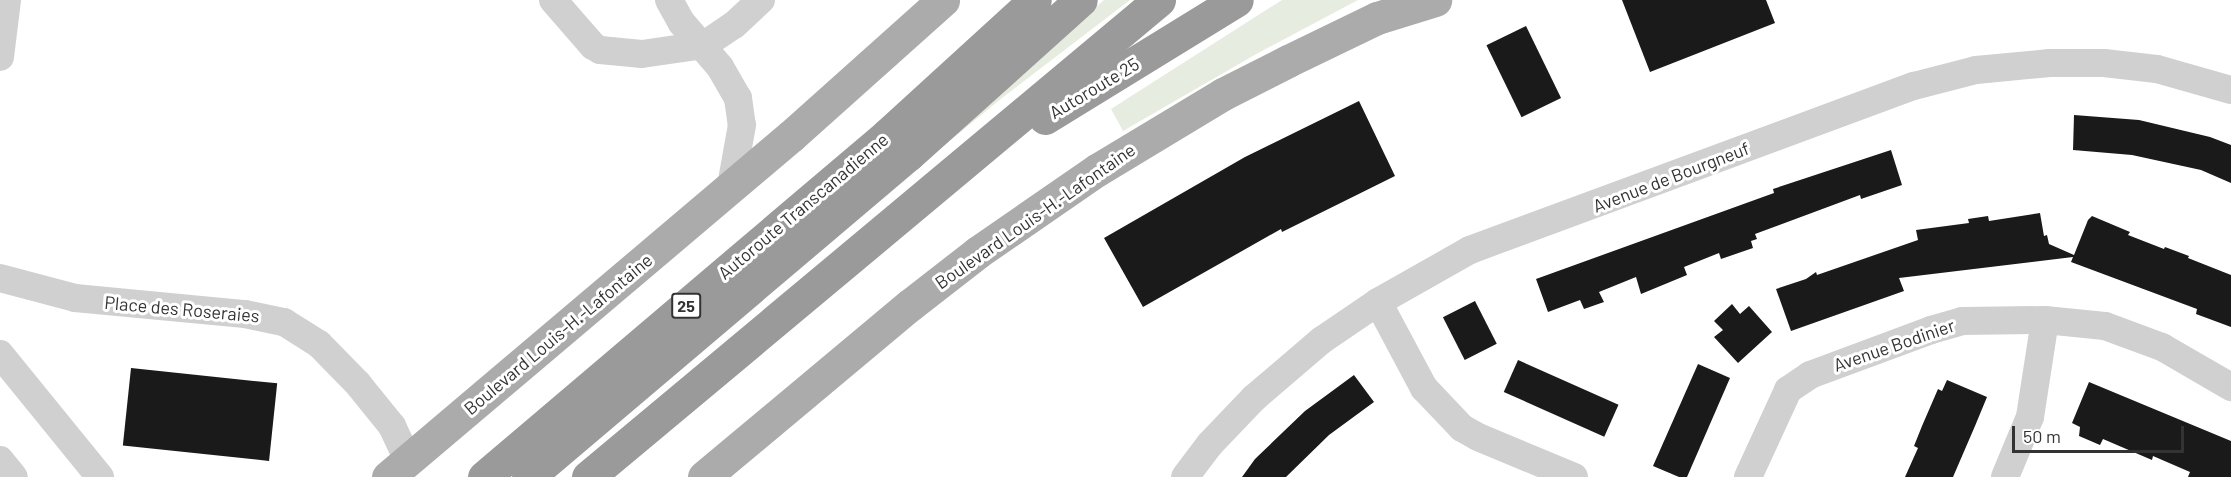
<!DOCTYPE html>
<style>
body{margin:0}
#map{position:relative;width:2231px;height:477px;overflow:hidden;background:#fff;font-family:Barlow,sans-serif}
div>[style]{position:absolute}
.green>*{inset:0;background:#e6ecdf}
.building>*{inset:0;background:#1a1a1a;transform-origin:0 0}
.minor>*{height:28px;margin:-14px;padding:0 14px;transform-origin:14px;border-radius:14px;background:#d0d0d0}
.major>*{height:33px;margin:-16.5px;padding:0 16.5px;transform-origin:16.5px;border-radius:16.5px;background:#ababab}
.highway>*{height:33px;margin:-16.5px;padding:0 16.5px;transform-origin:16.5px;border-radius:16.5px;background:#9a9a9a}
span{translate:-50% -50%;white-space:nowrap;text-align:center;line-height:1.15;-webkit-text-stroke:6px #fff;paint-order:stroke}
.shield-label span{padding:2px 4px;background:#fff;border:2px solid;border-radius:4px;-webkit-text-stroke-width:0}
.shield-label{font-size:16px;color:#333;font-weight:700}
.street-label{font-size:18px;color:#333}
.scale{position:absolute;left:2012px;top:426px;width:172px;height:27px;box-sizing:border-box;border:3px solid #333;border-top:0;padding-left:8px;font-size:18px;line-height:21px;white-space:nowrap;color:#333;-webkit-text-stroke:4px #fff;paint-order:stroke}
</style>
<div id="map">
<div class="green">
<div style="clip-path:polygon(1104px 0,1130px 0,1002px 98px,914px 170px)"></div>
<div style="clip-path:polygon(1282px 0,1358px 0,1258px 53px,1123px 131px,1111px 109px)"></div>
</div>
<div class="building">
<div style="clip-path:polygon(1622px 0,1766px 0,1775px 23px,1650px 72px)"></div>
<div style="left:1526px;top:26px;width:80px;height:44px;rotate:64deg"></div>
<div style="clip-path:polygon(1359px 101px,1395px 176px,1282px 232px,1281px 229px,1143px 307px,1104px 238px,1245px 157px)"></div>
<div style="clip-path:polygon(2074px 115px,2139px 120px,2210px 137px,2231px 145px,2231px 183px,2201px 170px,2132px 155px,2073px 150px)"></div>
<div style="clip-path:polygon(1891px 150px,1902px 185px,1861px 199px,1860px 195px,1755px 234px,1757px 239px,1751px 241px,1753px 248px,1721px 259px,1719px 253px,1684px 267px,1687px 275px,1641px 294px,1636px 277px,1599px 292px,1604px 302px,1584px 309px,1580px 300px,1548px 312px,1536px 279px,1774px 193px,1773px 189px)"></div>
<div style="clip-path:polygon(2040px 213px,2044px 236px,2047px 235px,2049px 244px,2074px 255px,2088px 220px,2092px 216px,2130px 232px,2128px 235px,2164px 249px,2165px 247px,2189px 256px,2188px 258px,2231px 275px,2231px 327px,2196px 314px,2197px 309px,2071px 262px,2073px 257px,1899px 278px,1904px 291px,1791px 331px,1776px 289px,1806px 279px,1816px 272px,1817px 275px,1918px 240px,1916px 230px,1969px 223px,1968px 219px,1988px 216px,1989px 221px)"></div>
<div style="left:1475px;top:301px;width:48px;height:36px;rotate:63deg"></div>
<div style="clip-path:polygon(1732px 304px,1740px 314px,1749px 306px,1772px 332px,1738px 363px,1714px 337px,1723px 330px,1714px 321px)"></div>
<div style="left:1518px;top:360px;width:110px;height:35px;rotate:24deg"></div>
<div style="clip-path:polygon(1698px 364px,1730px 378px,1687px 477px,1679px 477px,1653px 466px)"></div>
<div style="left:131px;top:368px;width:147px;height:78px;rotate:6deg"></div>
<div style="clip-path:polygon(1354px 375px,1374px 402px,1329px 435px,1286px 477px,1242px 477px,1255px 459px,1305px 411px)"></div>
<div style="clip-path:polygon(1947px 380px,1987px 397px,1975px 426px,1953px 477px,1905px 477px,1918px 448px,1914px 446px,1922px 426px,1938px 389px,1942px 391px)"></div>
<div style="clip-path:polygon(2089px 382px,2231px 441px,2231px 477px,2188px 477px,2190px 472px,2153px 456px,2152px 460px,2103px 439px,2100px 445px,2079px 436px,2080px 427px,2072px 423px)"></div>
</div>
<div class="minor">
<div style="left:553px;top:0;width:61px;rotate:49deg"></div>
<div style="left:593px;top:46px;width:8px;rotate:30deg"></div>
<div style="left:600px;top:50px;width:42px;rotate:5.4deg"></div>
<div style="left:642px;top:54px;width:63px;rotate:-8.3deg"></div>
<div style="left:704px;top:45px;width:36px;rotate:-34deg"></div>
<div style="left:734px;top:25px;width:37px;rotate:-43deg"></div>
<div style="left:669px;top:0;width:26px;rotate:61deg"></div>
<div style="left:682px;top:23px;width:58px;rotate:49.2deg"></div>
<div style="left:720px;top:67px;width:36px;rotate:60deg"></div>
<div style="left:738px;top:98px;width:27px;rotate:82deg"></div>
<div style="left:742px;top:125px;width:62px;rotate:100.2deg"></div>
<div style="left:0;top:57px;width:57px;rotate:-83deg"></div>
<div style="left:0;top:278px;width:78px;rotate:14.9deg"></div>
<div style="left:75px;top:298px;width:171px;rotate:5.4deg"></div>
<div style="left:245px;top:314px;width:40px;rotate:12deg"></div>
<div style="left:284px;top:322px;width:41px;rotate:32.2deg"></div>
<div style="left:319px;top:344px;width:56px;rotate:45.7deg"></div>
<div style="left:358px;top:384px;width:54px;rotate:51deg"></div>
<div style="left:392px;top:426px;width:38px;rotate:65deg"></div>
<div style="left:1378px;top:302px;width:98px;rotate:61.9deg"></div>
<div style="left:1424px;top:388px;width:55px;rotate:46.5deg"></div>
<div style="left:1462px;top:428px;width:18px;rotate:29deg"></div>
<div style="left:1478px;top:437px;width:104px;rotate:22.6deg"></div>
<div style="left:0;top:354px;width:159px;rotate:50.9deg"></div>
<div style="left:0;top:460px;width:22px;rotate:51deg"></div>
<div style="left:1185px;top:477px;width:41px;rotate:-52.9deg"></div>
<div style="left:1210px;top:444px;width:64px;rotate:-46.3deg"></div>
<div style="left:1254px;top:398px;width:89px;rotate:-40.5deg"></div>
<div style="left:1322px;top:340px;width:68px;rotate:-34.2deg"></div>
<div style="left:1378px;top:302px;width:106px;rotate:-29.5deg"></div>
<div style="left:1470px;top:250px;width:473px;rotate:-20.3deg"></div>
<div style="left:1914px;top:86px;width:64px;rotate:-14.5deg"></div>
<div style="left:1976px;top:70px;width:74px;rotate:-5.4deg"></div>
<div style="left:2050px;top:63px;width:54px"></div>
<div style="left:2104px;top:63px;width:53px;rotate:6.5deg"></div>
<div style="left:2157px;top:69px;width:77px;rotate:15.8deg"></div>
<div style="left:1748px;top:477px;width:96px;rotate:-65.3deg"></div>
<div style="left:1788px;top:390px;width:27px;rotate:-34deg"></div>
<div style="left:1810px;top:375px;width:129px;rotate:-20.4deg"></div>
<div style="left:1931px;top:330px;width:32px;rotate:-16deg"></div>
<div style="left:1962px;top:321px;width:83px;rotate:-0.7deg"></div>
<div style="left:2045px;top:320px;width:60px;rotate:5.7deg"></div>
<div style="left:2105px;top:326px;width:61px;rotate:20.2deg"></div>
<div style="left:2162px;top:347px;width:80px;rotate:30.1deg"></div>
<div style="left:2005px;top:477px;width:65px;rotate:-67.4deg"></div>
<div style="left:2030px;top:417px;width:98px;rotate:-81.2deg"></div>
</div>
<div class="major">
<div style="left:388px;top:477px;width:528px;rotate:-40.24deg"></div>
<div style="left:791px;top:136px;width:204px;rotate:-41.8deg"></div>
<div style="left:704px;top:477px;width:268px;rotate:-39.9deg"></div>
<div style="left:910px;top:305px;width:86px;rotate:-37.9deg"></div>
<div style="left:978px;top:252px;width:145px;rotate:-34.6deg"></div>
<div style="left:1097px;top:170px;width:147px;rotate:-31.1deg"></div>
<div style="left:1223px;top:94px;width:73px;rotate:-26.9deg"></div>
<div style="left:1288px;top:61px;width:99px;rotate:-25.8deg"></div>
<div style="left:1377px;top:18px;width:61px;rotate:-17.2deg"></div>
</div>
<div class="highway">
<div style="left:1045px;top:118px;width:225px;rotate:-31.6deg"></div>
<div style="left:484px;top:477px;width:529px;rotate:-40.32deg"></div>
<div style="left:887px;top:135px;width:200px;rotate:-42.4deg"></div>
<div style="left:528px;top:477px;width:498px;rotate:-40.3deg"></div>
<div style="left:908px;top:155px;width:232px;rotate:-41.9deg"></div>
<div style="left:588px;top:477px;width:744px;rotate:-39.87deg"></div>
</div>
<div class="shield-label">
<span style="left:686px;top:306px">25</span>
</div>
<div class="street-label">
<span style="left:1094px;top:88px;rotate:-31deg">Autoroute 25</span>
<span style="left:1671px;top:177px;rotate:-21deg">Avenue de Bourgneuf</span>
<span style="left:803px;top:206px;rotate:-40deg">Autoroute Transcanadienne</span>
<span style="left:1035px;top:216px;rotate:-35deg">Boulevard Louis-H.-Lafontaine</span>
<span style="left:182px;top:309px;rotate:5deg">Place des Roseraies</span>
<span style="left:558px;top:334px;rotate:-40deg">Boulevard Louis-H.-Lafontaine</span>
<span style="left:1894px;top:345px;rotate:-19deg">Avenue Bodinier</span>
</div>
<div class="scale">50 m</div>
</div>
